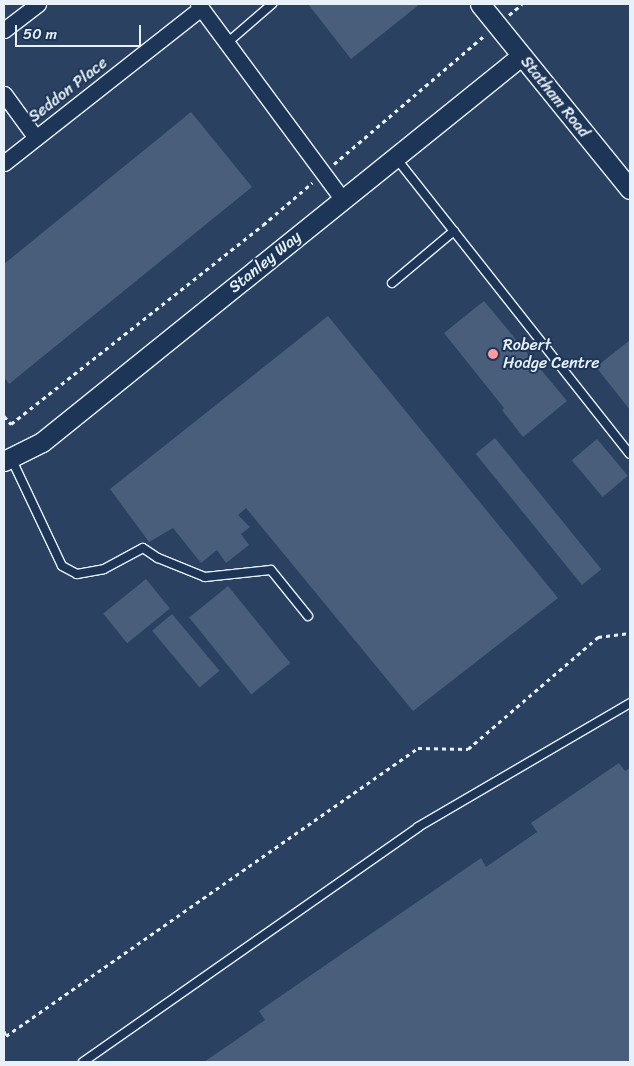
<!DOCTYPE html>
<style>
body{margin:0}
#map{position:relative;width:634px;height:1066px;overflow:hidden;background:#1d3557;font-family:Sriracha,sans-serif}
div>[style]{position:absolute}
.built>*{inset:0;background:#2a4162;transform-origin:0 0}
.building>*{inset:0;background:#495e7a;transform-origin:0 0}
.path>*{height:3px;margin-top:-1.5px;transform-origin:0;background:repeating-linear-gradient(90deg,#e8f1f8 0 4px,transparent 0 8px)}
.roads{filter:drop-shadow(1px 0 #e8f1f8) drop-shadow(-1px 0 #e8f1f8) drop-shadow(0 1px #e8f1f8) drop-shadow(0 -1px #e8f1f8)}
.service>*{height:8px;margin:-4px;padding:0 4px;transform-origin:4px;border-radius:4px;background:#1d3557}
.minor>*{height:15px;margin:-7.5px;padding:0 7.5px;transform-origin:7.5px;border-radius:7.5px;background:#1d3557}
.tertiary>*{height:19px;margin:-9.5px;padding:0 9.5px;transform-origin:9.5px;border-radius:9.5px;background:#1d3557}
.dots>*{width:14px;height:14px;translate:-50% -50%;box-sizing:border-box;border:2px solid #1d3557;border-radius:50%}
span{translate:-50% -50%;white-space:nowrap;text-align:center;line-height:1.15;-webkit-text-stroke:4px #1d3557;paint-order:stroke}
.street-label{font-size:16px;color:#e8f1f8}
.poi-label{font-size:16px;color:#e8f1f8}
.left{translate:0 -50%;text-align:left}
.frame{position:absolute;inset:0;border:5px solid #e8f1f8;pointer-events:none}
.scale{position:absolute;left:15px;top:25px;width:126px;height:22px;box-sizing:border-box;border:2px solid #e8f1f8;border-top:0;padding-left:6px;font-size:15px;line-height:18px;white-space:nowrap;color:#e8f1f8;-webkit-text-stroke:4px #1d3557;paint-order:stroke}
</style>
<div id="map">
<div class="built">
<div style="left:4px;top:4px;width:626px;height:1058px"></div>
</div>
<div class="building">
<div style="clip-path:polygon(308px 4px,420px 4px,351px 59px)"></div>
<div style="clip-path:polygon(191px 112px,252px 187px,9px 384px,4px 377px,4px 264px)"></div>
<div style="clip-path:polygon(484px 301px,567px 401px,523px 437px,502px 410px,504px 408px,444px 333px)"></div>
<div style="clip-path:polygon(328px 316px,558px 598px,413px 711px,246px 508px,238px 515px,250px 527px,241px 534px,249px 545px,226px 563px,217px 550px,201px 563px,173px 528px,149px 542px,110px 489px)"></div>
<div style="clip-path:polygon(630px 340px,630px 410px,596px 367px)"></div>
<div style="left:495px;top:438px;width:169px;height:25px;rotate:51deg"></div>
<div style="left:597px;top:439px;width:48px;height:33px;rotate:50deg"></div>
<div style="left:146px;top:579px;width:38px;height:55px;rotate:51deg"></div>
<div style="left:228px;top:586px;width:99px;height:50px;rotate:51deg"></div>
<div style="left:172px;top:614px;width:74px;height:26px;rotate:50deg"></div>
<div style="clip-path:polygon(619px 763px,625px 771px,630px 768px,630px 1062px,204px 1062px,265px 1020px,259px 1011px,481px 858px,486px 867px,537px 832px,531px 823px)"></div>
</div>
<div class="path">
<div style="left:509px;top:15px;width:17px;rotate:-40deg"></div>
<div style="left:334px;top:164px;width:199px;rotate:-40.5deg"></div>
<div style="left:4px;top:416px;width:11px;rotate:49deg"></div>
<div style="left:11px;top:424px;width:321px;rotate:-38.3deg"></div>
<div style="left:263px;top:225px;width:65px;rotate:-40.6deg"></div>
<div style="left:4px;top:1031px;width:5px;rotate:68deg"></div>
<div style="left:6px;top:1036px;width:503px;rotate:-34.95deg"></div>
<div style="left:418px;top:748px;width:50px;rotate:1.1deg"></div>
<div style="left:468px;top:749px;width:172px;rotate:-40.7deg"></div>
<div style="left:598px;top:637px;width:32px;rotate:-7deg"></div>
</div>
<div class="roads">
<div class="service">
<div style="left:227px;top:43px;width:60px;rotate:-40.9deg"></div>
<div style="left:396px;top:158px;width:377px;rotate:51.7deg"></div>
<div style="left:392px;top:283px;width:81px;rotate:-40deg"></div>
<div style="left:11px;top:458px;width:119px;rotate:64.7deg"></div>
<div style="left:62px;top:566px;width:17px;rotate:28deg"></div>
<div style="left:77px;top:574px;width:27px;rotate:-10deg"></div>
<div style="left:104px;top:569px;width:44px;rotate:-28.3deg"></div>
<div style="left:143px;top:548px;width:18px;rotate:34deg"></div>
<div style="left:158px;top:558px;width:51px;rotate:22deg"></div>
<div style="left:205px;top:577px;width:66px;rotate:-6.1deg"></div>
<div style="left:271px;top:570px;width:59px;rotate:51.2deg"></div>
<div style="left:83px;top:1062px;width:409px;rotate:-35deg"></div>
<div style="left:418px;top:827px;width:246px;rotate:-30.3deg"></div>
</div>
<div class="minor">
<div style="left:198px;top:4px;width:244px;rotate:53.5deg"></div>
<div style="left:4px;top:30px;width:43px;rotate:-37.4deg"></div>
<div style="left:4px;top:94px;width:54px;rotate:54deg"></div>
<div style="left:4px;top:163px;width:251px;rotate:-38.2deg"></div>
</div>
<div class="tertiary">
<div style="left:480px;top:4px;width:238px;rotate:51deg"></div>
<div style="left:4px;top:461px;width:42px;rotate:-26.6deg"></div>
<div style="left:42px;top:442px;width:615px;rotate:-38.86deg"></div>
</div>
</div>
<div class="dots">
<div style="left:493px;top:354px;background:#ff9aa2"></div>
</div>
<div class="street-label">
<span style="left:68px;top:90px;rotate:-38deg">Seddon Place</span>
<span style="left:555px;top:97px;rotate:51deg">Statham Road</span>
<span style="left:265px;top:262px;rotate:-39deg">Stanley Way</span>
</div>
<div class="poi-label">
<span class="left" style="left:503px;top:354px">Robert<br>Hodge Centre</span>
</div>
<div class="frame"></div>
<div class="scale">50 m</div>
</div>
